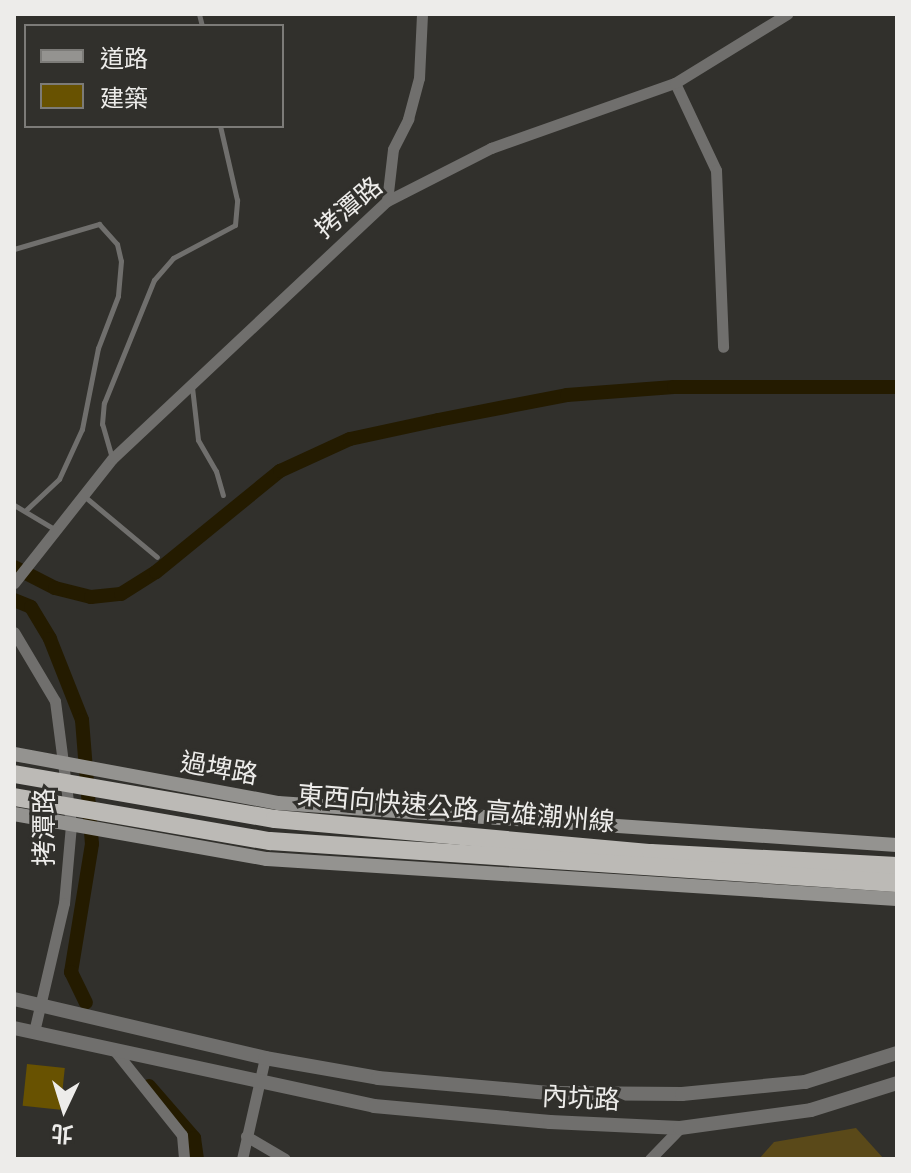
<!DOCTYPE html>
<meta charset="utf-8">
<style>
body{margin:0}
#map{position:relative;width:911px;height:1173px;overflow:hidden;background:#31302c;font-family:"Roboto Serif","Noto Sans TC",serif}
div>[style]{position:absolute}
.green>*{inset:0;background:#5a4919}
.canal>*{height:14px;margin:-7px;padding:0 7px;transform-origin:7px;border-radius:7px;background:#241b00}
.building>*{inset:0;background:#685201;transform-origin:0 0}
.service>*{height:5px;margin:-2.5px;padding:0 2.5px;transform-origin:2.5px;border-radius:2.5px;background:#706f6d}
.minor>*{height:11px;margin:-5.5px;padding:0 5.5px;transform-origin:5.5px;border-radius:5.5px;background:#706f6d}
.tertiary>*{height:14px;margin:-7px;padding:0 7px;transform-origin:7px;border-radius:7px;background:#706f6d}
.secondary>*{height:14px;margin:-7px;padding:0 7px;transform-origin:7px;border-radius:7px;background:#949390}
.trunk>*{height:18px;margin:-9px;padding:0 9px;transform-origin:9px;border-radius:9px;background:#bcbab6}
span{translate:-50% -50%;white-space:nowrap;text-align:center;line-height:1.15;-webkit-text-stroke:6px #31302c;paint-order:stroke}
.street-label{font-size:26px;color:#edecea}
.frame{position:absolute;inset:0;border:16px solid #edecea;pointer-events:none}
.legend{position:absolute;left:24px;top:24px;width:260px;height:104px;box-sizing:border-box;background:#31302c;border:2px solid #7c7b78;margin:0;padding:10px 14px;list-style:none;font-size:24px;color:#edecea}
.legend li{display:flex;align-items:center;gap:16px;height:40px}
.legend b{width:40px;border:2px solid #7c7b78}
.north{position:absolute;left:24px;top:1069px;width:80px;height:80px;-webkit-text-stroke:6px #31302c;paint-order:stroke;rotate:184deg;font-size:22px;font-weight:700;line-height:32px;text-align:center;color:#edecea}
.north::after{content:'';display:block;margin:auto;width:28px;height:36px;background:#edecea;clip-path:polygon(50% 0,100% 100%,50% 72%,0 100%)}
</style>
<div id="map">
<div class="green">
<div style="clip-path:polygon(856px 1128px,884px 1159px,759px 1159px,774px 1142px)"></div>
</div>
<div class="canal">
<div style="left:14px;top:567px;width:46px;rotate:27.1deg"></div>
<div style="left:55px;top:588px;width:37px;rotate:14deg"></div>
<div style="left:91px;top:597px;width:30px;rotate:-6deg"></div>
<div style="left:121px;top:594px;width:41px;rotate:-32.2deg"></div>
<div style="left:156px;top:572px;width:160px;rotate:-39.2deg"></div>
<div style="left:280px;top:471px;width:77px;rotate:-24.6deg"></div>
<div style="left:350px;top:439px;width:90px;rotate:-12.2deg"></div>
<div style="left:438px;top:420px;width:131px;rotate:-11deg"></div>
<div style="left:567px;top:395px;width:107px;rotate:-4.3deg"></div>
<div style="left:674px;top:387px;width:223px"></div>
<div style="left:14px;top:600px;width:18px;rotate:22deg"></div>
<div style="left:31px;top:607px;width:37px;rotate:59deg"></div>
<div style="left:50px;top:639px;width:87px;rotate:68.4deg"></div>
<div style="left:82px;top:720px;width:124px;rotate:85.4deg"></div>
<div style="left:92px;top:844px;width:130px;rotate:99.3deg"></div>
<div style="left:71px;top:972px;width:34px;rotate:64deg"></div>
<div style="left:149px;top:1086px;width:69px;rotate:49.1deg"></div>
<div style="left:194px;top:1138px;width:21px;rotate:82deg"></div>
</div>
<div class="building">
<div style="left:27px;top:1064px;width:38px;height:42px;rotate:6deg"></div>
</div>
<div class="service">
<div style="left:199px;top:14px;width:12px;rotate:76deg"></div>
<div style="left:14px;top:249px;width:89px;rotate:-16.4deg"></div>
<div style="left:99px;top:224px;width:27px;rotate:48deg"></div>
<div style="left:117px;top:244px;width:17px;rotate:77deg"></div>
<div style="left:121px;top:261px;width:35px;rotate:95deg"></div>
<div style="left:118px;top:296px;width:56px;rotate:111deg"></div>
<div style="left:98px;top:348px;width:83px;rotate:101.2deg"></div>
<div style="left:82px;top:429px;width:55px;rotate:114.7deg"></div>
<div style="left:59px;top:479px;width:45px;rotate:136.8deg"></div>
<div style="left:192px;top:387px;width:53px;rotate:83.5deg"></div>
<div style="left:198px;top:440px;width:36px;rotate:60deg"></div>
<div style="left:216px;top:471px;width:25px;rotate:74deg"></div>
<div style="left:112px;top:458px;width:35px;rotate:-106deg"></div>
<div style="left:102px;top:424px;width:21px;rotate:-85deg"></div>
<div style="left:104px;top:403px;width:133px;rotate:-67.9deg"></div>
<div style="left:154px;top:280px;width:29px;rotate:-49deg"></div>
<div style="left:173px;top:258px;width:70px;rotate:-28deg"></div>
<div style="left:235px;top:225px;width:25px;rotate:-85deg"></div>
<div style="left:237px;top:200px;width:76px;rotate:-102.9deg"></div>
<div style="left:84px;top:496px;width:95px;rotate:39.9deg"></div>
<div style="left:14px;top:505px;width:49px;rotate:30.8deg"></div>
</div>
<div class="minor">
<div style="left:675px;top:83px;width:96px;rotate:64.8deg"></div>
<div style="left:716px;top:170px;width:177px;rotate:87.7deg"></div>
<div style="left:387px;top:201px;width:52px;rotate:-83.4deg"></div>
<div style="left:393px;top:149px;width:34px;rotate:-63deg"></div>
<div style="left:408px;top:119px;width:42px;rotate:-75deg"></div>
<div style="left:419px;top:78px;width:64px;rotate:-87.3deg"></div>
<div style="left:14px;top:583px;width:158px;rotate:-51.7deg"></div>
<div style="left:112px;top:459px;width:377px;rotate:-43.2deg"></div>
<div style="left:387px;top:201px;width:117px;rotate:-27deg"></div>
<div style="left:491px;top:148px;width:195px;rotate:-19.5deg"></div>
<div style="left:675px;top:83px;width:132px;rotate:-31.6deg"></div>
<div style="left:14px;top:632px;width:80px;rotate:59.3deg"></div>
<div style="left:55px;top:701px;width:125px;rotate:82.6deg"></div>
<div style="left:71px;top:825px;width:78px;rotate:95.1deg"></div>
<div style="left:64px;top:903px;width:132px;rotate:103.1deg"></div>
<div style="left:115px;top:1051px;width:107px;rotate:51.4deg"></div>
<div style="left:182px;top:1135px;width:24px;rotate:85deg"></div>
<div style="left:246px;top:1136px;width:45px;rotate:30.5deg"></div>
<div style="left:242px;top:1159px;width:104px;rotate:-77.2deg"></div>
<div style="left:650px;top:1159px;width:43px;rotate:-45.9deg"></div>
</div>
<div class="tertiary">
<div style="left:14px;top:999px;width:258px;rotate:13.2deg"></div>
<div style="left:265px;top:1058px;width:115px;rotate:10deg"></div>
<div style="left:378px;top:1078px;width:174px;rotate:5deg"></div>
<div style="left:551px;top:1093px;width:131px;rotate:0.4deg"></div>
<div style="left:682px;top:1094px;width:124px;rotate:-5.6deg"></div>
<div style="left:805px;top:1082px;width:96px;rotate:-17.5deg"></div>
<div style="left:14px;top:1028px;width:368px;rotate:12.2deg"></div>
<div style="left:374px;top:1106px;width:177px;rotate:5.2deg"></div>
<div style="left:550px;top:1122px;width:130px;rotate:2.6deg"></div>
<div style="left:680px;top:1128px;width:132px;rotate:-7.8deg"></div>
<div style="left:811px;top:1110px;width:90px;rotate:-17.4deg"></div>
</div>
<div class="secondary">
<div style="left:14px;top:754px;width:269px;rotate:10.5deg"></div>
<div style="left:278px;top:803px;width:620px;rotate:3.88deg"></div>
<div style="left:14px;top:814px;width:257px;rotate:10.1deg"></div>
<div style="left:267px;top:859px;width:631px;rotate:3.63deg"></div>
</div>
<div class="trunk">
<div style="left:14px;top:774px;width:265px;rotate:9.8deg"></div>
<div style="left:275px;top:819px;width:378px;rotate:5.2deg"></div>
<div style="left:651px;top:853px;width:246px;rotate:3deg"></div>
<div style="left:14px;top:797px;width:260px;rotate:9.8deg"></div>
<div style="left:270px;top:841px;width:628px;rotate:3.83deg"></div>
</div>
<div class="street-label">
<span style="left:349px;top:208px;rotate:-40deg">拷潭路</span>
<span style="left:219px;top:769px;rotate:10deg">過埤路</span>
<span style="left:456px;top:809px;rotate:5deg">東西向快速公路 高雄潮州線</span>
<span style="left:45px;top:827px;rotate:-90deg">拷潭路</span>
<span style="left:581px;top:1099px;rotate:3deg">內坑路</span>
</div>
<div class="frame"></div>
<ul class="legend">
<li><b style="height:10px;background:#949390"></b>道路</li>
<li><b style="height:22px;background:#685201"></b>建築</li>
</ul>
<div class="north">北</div>
</div>
